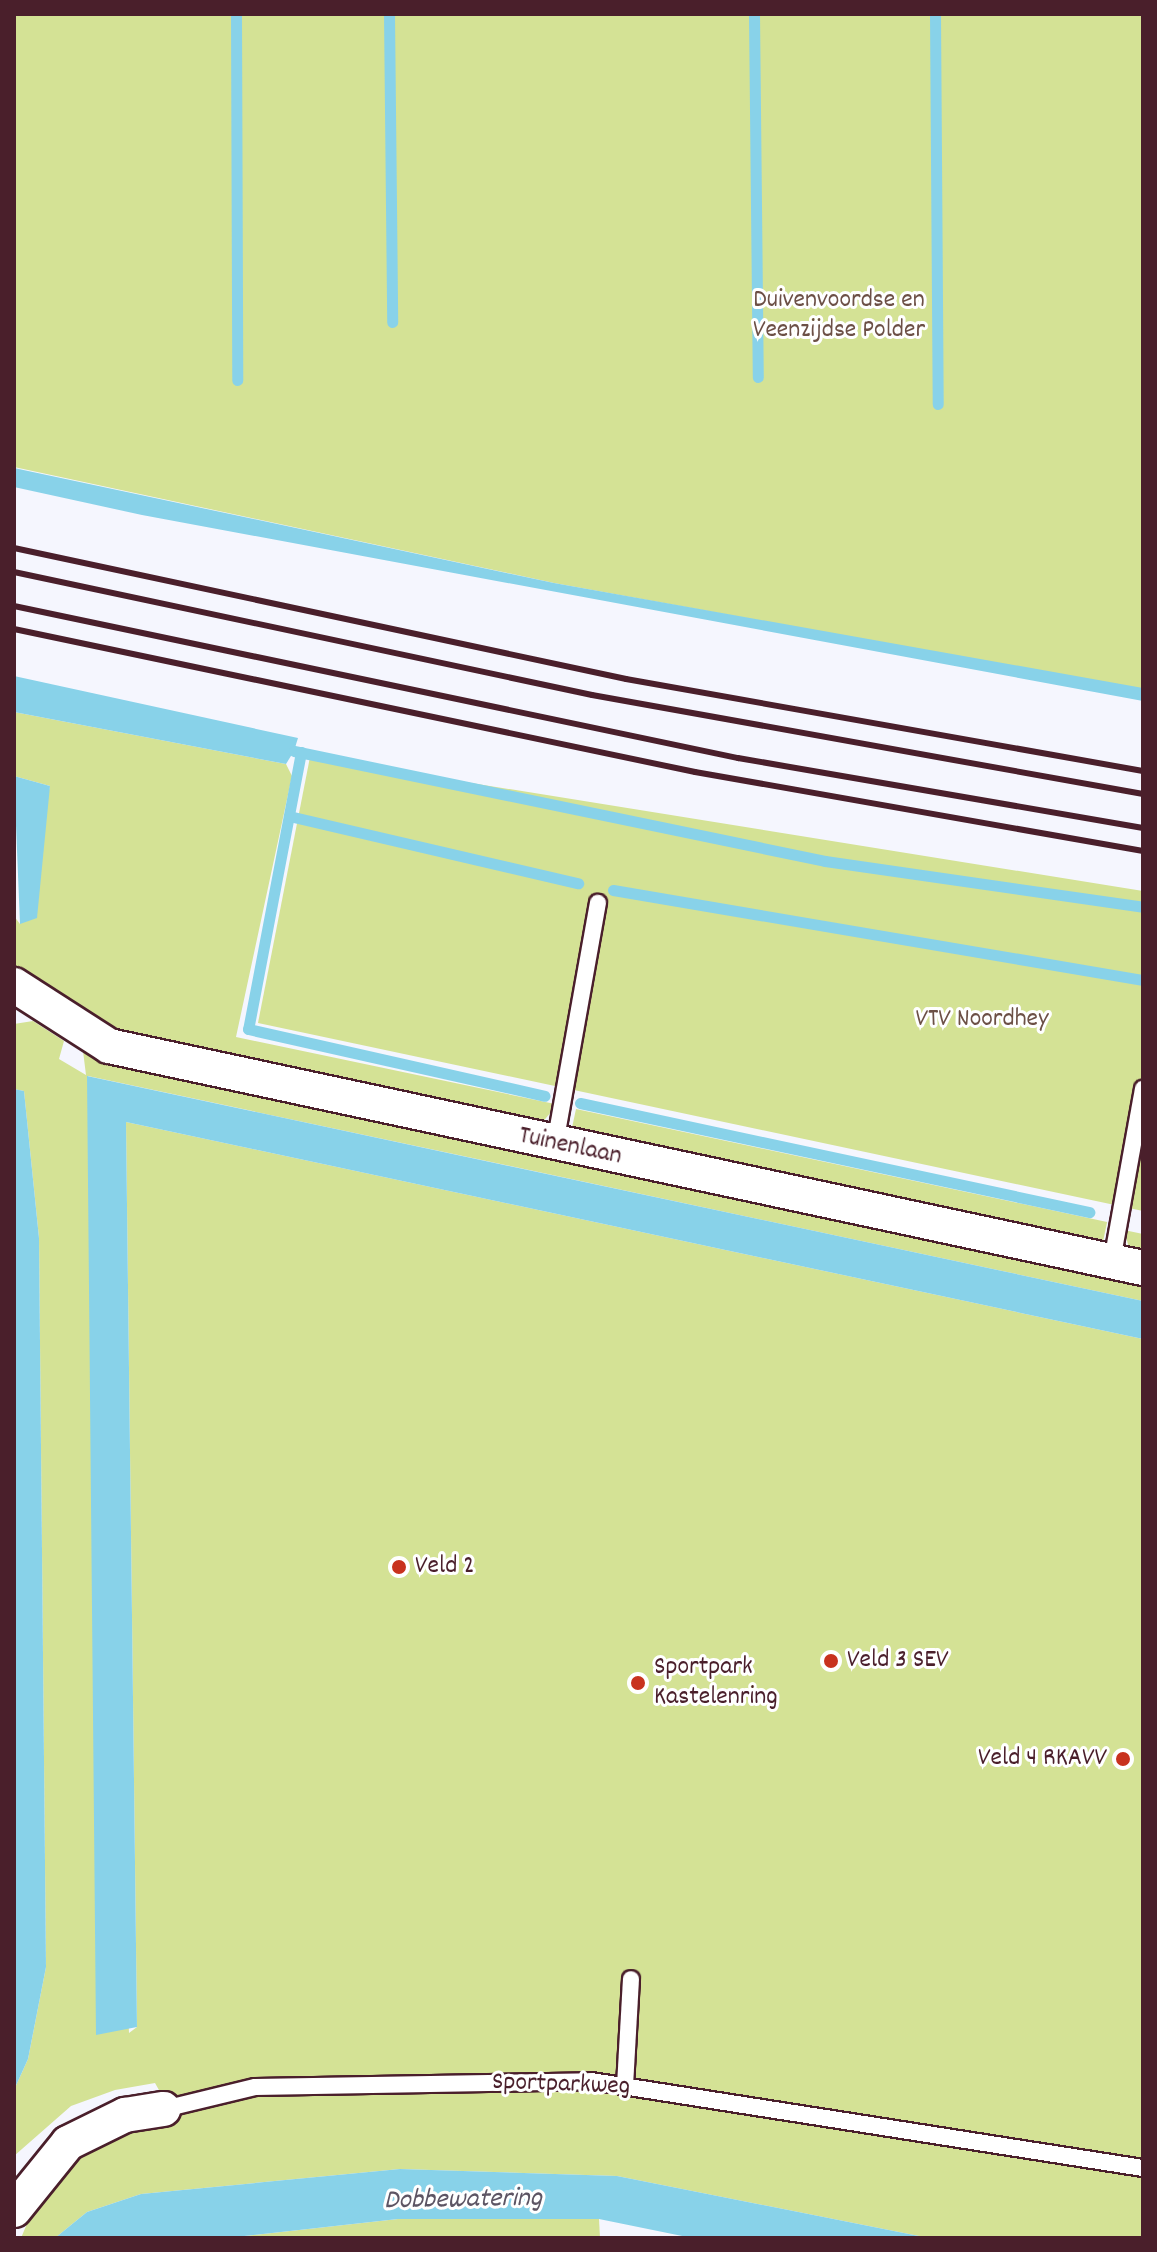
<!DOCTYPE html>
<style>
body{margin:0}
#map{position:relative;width:1157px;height:2252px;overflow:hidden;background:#f5f6fe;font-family:Dekko,sans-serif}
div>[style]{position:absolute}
.green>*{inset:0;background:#d4e295;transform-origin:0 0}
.water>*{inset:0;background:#88d2e9}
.stream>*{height:11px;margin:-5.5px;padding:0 5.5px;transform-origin:5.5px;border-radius:5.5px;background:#88d2e9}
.roads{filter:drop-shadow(2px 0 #4a1f2b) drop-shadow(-2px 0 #4a1f2b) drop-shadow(0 2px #4a1f2b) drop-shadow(0 -2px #4a1f2b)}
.service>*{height:16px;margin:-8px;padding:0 8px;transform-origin:8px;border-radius:8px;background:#fff}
.minor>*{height:34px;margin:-17px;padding:0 17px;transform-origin:17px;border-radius:17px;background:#fff}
.rail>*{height:6px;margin:-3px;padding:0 3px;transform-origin:3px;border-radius:3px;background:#4a1f2b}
.dots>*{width:22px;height:22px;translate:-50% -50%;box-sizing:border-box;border:4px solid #fff;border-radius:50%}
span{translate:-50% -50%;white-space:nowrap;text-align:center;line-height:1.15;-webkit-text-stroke:6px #fff;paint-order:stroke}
.park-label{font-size:26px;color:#6c5046}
.street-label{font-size:26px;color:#4a1f2b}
.poi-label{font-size:26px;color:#4a1f2b}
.left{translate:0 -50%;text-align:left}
.right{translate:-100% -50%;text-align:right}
.water-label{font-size:28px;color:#5d5564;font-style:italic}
.frame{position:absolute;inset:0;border:16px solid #4a1f2b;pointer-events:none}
</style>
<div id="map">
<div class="green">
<div style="clip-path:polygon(14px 14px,1143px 14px,1143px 690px,554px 583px,14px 467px)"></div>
<div style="clip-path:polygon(14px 712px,286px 764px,292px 776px,236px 1037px,555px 1104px,552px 1111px,540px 1125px,111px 1032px,14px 967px,14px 916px,20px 924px,50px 786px,14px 776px)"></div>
<div style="clip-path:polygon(310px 757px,1143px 891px,1143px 1211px,258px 1023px)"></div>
<div style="clip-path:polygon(33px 1021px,64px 1041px,59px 1059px,86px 1075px,83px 1051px,1143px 1282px,1143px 1301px,88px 1076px,129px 2033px,137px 2027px,126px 1122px,1143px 1339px,1143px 2238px,929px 2238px,617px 2176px,400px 2169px,141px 2194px,87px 2212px,55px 2238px,21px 2238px,39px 2195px,92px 2148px,125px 2130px,177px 2122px,155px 2083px,115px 2090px,71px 2106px,14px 2156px,14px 2090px,28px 2059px,46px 1967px,39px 1238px,24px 1091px,14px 1089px,14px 1024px)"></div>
<div style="left:576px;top:1109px;width:543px;height:23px;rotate:12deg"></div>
<div style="clip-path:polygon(1124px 1230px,1143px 1234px,1143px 1251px,1129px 1248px)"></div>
<div style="clip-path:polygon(398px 2219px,599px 2219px,600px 2238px,226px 2238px)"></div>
</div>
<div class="water">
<div style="clip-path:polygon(14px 468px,554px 583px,1143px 688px,1143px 701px,142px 515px,14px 487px)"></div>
<div style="clip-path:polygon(14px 676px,298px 738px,294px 751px,286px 764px,14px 712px)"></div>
<div style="clip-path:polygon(14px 776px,50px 786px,37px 918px,20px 924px)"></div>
<div style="clip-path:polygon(87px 1076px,1143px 1301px,1143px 1339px,126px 1122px,137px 2027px,96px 2035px)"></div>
<div style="clip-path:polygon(14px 1089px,24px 1091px,39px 1238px,46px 1967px,28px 2059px,14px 2090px)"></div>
<div style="clip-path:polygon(400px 2169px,617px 2176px,929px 2238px,692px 2238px,599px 2219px,398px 2219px,226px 2238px,55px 2238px,87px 2212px,141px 2194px)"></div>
</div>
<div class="stream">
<div style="left:236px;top:14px;width:366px;rotate:89.8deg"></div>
<div style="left:389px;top:14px;width:308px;rotate:89.4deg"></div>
<div style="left:754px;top:14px;width:363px;rotate:89.4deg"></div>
<div style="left:935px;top:14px;width:390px;rotate:89.6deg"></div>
<div style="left:294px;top:751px;width:542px;rotate:11.7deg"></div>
<div style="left:825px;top:861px;width:321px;rotate:8.2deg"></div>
<div style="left:301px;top:752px;width:282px;rotate:100.8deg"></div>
<div style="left:248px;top:1029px;width:304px;rotate:12.7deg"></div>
<div style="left:289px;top:816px;width:297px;rotate:13.1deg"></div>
<div style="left:613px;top:890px;width:538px;rotate:9.64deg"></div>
<div style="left:580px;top:1103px;width:521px;rotate:12.09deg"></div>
</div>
<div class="roads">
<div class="service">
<div style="left:555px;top:1144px;width:245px;rotate:-79.9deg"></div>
<div style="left:1112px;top:1261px;width:175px;rotate:-79.8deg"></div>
<div style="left:625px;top:2086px;width:107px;rotate:-86.8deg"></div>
<div style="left:164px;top:2109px;width:94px;rotate:-13.6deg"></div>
<div style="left:255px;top:2087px;width:336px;rotate:-1deg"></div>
<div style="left:591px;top:2081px;width:559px;rotate:8.96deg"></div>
</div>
<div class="minor">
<div style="left:14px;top:985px;width:113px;rotate:32.7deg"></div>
<div style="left:109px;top:1046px;width:1058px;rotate:12.12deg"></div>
<div style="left:14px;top:2210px;width:86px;rotate:-51.1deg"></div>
<div style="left:68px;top:2143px;width:64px;rotate:-26.2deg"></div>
<div style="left:125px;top:2115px;width:39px;rotate:-9deg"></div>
</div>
</div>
<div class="rail">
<div style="left:14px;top:548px;width:626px;rotate:12.08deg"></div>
<div style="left:626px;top:679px;width:525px;rotate:10.09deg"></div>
<div style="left:14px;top:572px;width:591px;rotate:12.01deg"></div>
<div style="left:592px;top:695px;width:560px;rotate:10.19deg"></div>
<div style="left:14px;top:606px;width:740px;rotate:11.86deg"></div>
<div style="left:738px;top:758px;width:411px;rotate:9.8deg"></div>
<div style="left:14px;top:629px;width:696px;rotate:11.86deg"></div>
<div style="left:695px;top:772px;width:455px;rotate:10deg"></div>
</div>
<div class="dots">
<div style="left:399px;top:1567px;background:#c8321e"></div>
<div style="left:831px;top:1661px;background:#c8321e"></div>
<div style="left:638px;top:1683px;background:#c8321e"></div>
<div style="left:1123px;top:1759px;background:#c8321e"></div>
</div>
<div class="park-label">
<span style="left:839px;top:316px">Duivenvoordse en<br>Veenzijdse Polder</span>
<span style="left:982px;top:1020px">VTV Noordhey</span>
</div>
<div class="street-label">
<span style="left:570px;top:1147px;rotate:12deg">Tuinenlaan</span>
<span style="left:561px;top:2085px;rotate:2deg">Sportparkweg</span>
</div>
<div class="poi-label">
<span class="left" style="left:415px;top:1567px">Veld 2</span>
<span class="left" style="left:847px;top:1661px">Veld 3 SEV</span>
<span class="left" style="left:654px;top:1683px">Sportpark<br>Kastelenring</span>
<span class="right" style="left:1107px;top:1759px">Veld 4 RKAVV</span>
</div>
<div class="water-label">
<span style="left:463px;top:2201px;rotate:-1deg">Dobbewatering</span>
</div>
<div class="frame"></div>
</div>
